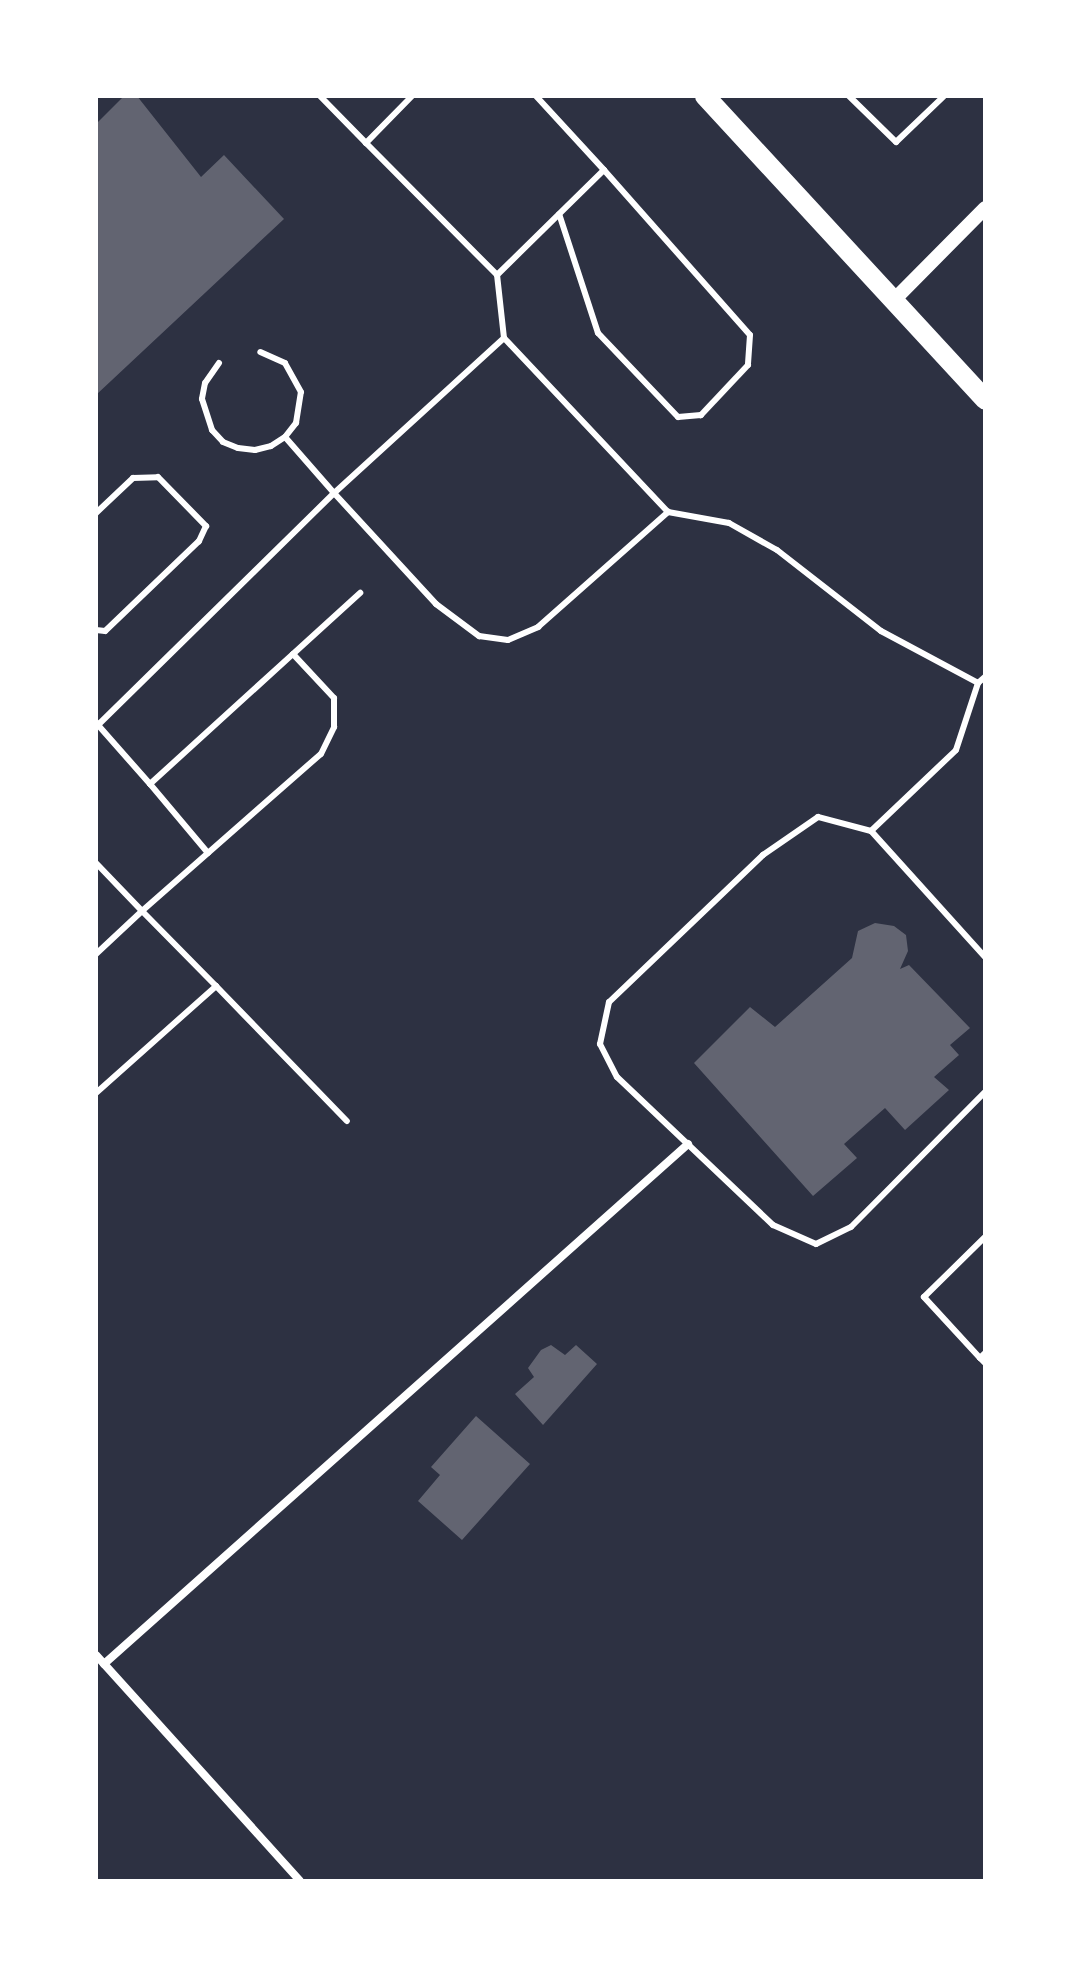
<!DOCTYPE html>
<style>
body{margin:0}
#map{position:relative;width:1081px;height:1977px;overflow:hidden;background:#2d3142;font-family:Quicksand,sans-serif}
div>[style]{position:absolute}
.building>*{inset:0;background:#626471}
.service>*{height:6px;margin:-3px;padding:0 3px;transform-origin:3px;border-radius:3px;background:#fff}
.minor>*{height:8px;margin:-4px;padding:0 4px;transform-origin:4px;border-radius:4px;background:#fff}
.tertiary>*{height:14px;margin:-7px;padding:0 7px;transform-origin:7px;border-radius:7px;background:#fff}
.primary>*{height:20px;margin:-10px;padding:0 10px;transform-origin:10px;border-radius:10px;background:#fff}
span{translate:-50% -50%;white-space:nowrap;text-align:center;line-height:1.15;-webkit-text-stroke:6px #fff;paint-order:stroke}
.frame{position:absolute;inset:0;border:98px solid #fff;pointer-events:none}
</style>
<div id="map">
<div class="building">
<div style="clip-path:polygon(124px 96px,137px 96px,201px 177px,224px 155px,284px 219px,96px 395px,96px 124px)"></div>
<div style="clip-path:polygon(875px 923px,894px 926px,906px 935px,908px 951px,900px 969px,909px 965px,970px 1028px,950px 1045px,959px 1055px,934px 1077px,949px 1090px,905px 1130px,885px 1108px,844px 1144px,857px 1158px,813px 1196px,694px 1063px,750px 1007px,775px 1027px,852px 958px,858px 931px)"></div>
<div style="clip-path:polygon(551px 1345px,565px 1355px,576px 1345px,597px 1364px,543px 1425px,515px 1394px,534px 1377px,528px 1368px,541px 1350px)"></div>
<div style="clip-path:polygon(476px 1416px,530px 1464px,462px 1540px,418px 1501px,440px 1475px,431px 1467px)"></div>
</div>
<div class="service">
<div style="left:320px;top:96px;width:66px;rotate:45.6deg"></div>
<div style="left:412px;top:96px;width:66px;rotate:134.4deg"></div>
<div style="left:366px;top:143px;width:186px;rotate:45.2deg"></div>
<div style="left:536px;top:96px;width:100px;rotate:47.4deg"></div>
<div style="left:849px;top:96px;width:66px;rotate:44.4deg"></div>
<div style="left:896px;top:142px;width:66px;rotate:-43.8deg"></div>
<div style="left:504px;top:338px;width:63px;rotate:-96.3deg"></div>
<div style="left:497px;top:275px;width:150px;rotate:-44.5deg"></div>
<div style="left:604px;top:170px;width:220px;rotate:48.5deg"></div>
<div style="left:750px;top:335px;width:30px;rotate:94deg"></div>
<div style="left:748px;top:365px;width:69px;rotate:133.2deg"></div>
<div style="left:701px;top:415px;width:23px;rotate:175deg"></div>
<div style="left:678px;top:417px;width:116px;rotate:-133.6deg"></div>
<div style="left:598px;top:333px;width:125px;rotate:-108.1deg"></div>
<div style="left:219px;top:363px;width:24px;rotate:125deg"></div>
<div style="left:205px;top:383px;width:16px;rotate:101deg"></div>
<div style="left:202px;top:399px;width:33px;rotate:72deg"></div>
<div style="left:212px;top:430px;width:16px;rotate:47deg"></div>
<div style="left:223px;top:442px;width:16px;rotate:22deg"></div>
<div style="left:238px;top:448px;width:17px;rotate:7deg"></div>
<div style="left:255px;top:450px;width:16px;rotate:-14deg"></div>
<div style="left:271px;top:446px;width:17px;rotate:-33deg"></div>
<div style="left:285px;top:437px;width:18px;rotate:-52deg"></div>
<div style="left:296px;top:423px;width:31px;rotate:-81deg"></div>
<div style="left:301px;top:392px;width:33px;rotate:-119deg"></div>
<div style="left:285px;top:363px;width:27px;rotate:-156deg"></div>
<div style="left:668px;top:512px;width:62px;rotate:10.2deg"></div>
<div style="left:729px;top:523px;width:55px;rotate:29.4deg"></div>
<div style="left:777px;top:550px;width:132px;rotate:37.9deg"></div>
<div style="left:881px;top:631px;width:110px;rotate:28.2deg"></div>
<div style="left:978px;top:683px;width:9px;rotate:-41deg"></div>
<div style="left:96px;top:513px;width:51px;rotate:-43.4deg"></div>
<div style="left:133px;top:478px;width:25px;rotate:-2deg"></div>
<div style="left:158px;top:477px;width:69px;rotate:45.6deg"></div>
<div style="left:206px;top:526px;width:17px;rotate:115deg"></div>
<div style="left:199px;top:541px;width:130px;rotate:136.2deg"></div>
<div style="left:105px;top:631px;width:9px;rotate:-174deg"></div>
<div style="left:96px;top:722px;width:4px;rotate:56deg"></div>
<div style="left:98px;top:725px;width:331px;rotate:-44.5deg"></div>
<div style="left:334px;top:493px;width:151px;rotate:47.4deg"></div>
<div style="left:436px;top:604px;width:54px;rotate:36.7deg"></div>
<div style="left:479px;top:636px;width:29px;rotate:8deg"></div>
<div style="left:508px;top:640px;width:33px;rotate:-23deg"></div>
<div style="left:538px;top:627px;width:174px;rotate:-41.5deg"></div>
<div style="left:668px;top:512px;width:239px;rotate:-133.3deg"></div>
<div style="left:504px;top:338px;width:230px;rotate:137.6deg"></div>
<div style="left:334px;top:493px;width:74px;rotate:-131.2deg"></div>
<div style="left:96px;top:727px;width:3px;rotate:-45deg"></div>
<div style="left:98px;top:725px;width:79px;rotate:48.6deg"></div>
<div style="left:871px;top:831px;width:117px;rotate:-43.6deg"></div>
<div style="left:956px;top:750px;width:71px;rotate:-71.8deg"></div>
<div style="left:208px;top:853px;width:90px;rotate:-130deg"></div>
<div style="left:150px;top:784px;width:193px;rotate:-42.3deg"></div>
<div style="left:96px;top:863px;width:66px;rotate:46.2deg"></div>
<div style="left:142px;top:911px;width:238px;rotate:-41.3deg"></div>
<div style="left:321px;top:754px;width:30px;rotate:-64deg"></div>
<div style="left:334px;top:727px;width:29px;rotate:-90deg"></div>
<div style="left:334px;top:698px;width:60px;rotate:-133deg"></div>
<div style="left:293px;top:654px;width:91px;rotate:-42.3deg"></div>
<div style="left:96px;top:954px;width:63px;rotate:-43.1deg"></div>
<div style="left:142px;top:911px;width:105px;rotate:45.4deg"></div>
<div style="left:985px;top:957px;width:170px;rotate:-132.1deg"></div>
<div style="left:871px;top:831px;width:55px;rotate:-165.2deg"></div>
<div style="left:818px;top:817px;width:67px;rotate:145.4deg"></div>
<div style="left:763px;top:855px;width:213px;rotate:136.3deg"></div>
<div style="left:609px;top:1002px;width:43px;rotate:102.1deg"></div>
<div style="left:600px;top:1044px;width:37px;rotate:63deg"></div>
<div style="left:617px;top:1077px;width:215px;rotate:43.5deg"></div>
<div style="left:773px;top:1225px;width:47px;rotate:23.8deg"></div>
<div style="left:816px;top:1244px;width:39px;rotate:-26deg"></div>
<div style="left:851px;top:1227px;width:190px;rotate:-45.2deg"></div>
<div style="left:96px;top:1093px;width:161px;rotate:-41.7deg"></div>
<div style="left:216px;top:986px;width:188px;rotate:45.9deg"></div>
<div style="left:985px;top:1353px;width:7px;rotate:135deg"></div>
<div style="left:980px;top:1358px;width:7px;rotate:45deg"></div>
<div style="left:980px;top:1358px;width:83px;rotate:-132.6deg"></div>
<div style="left:924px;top:1297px;width:86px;rotate:-44.5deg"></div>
</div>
<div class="minor">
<div style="left:96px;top:1655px;width:304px;rotate:47.9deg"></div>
<div style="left:104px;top:1664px;width:782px;rotate:-41.68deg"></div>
</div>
<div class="tertiary">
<div style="left:894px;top:300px;width:129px;rotate:-45.3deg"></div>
</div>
<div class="primary">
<div style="left:705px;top:96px;width:413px;rotate:47.3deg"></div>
</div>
<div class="frame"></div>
</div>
